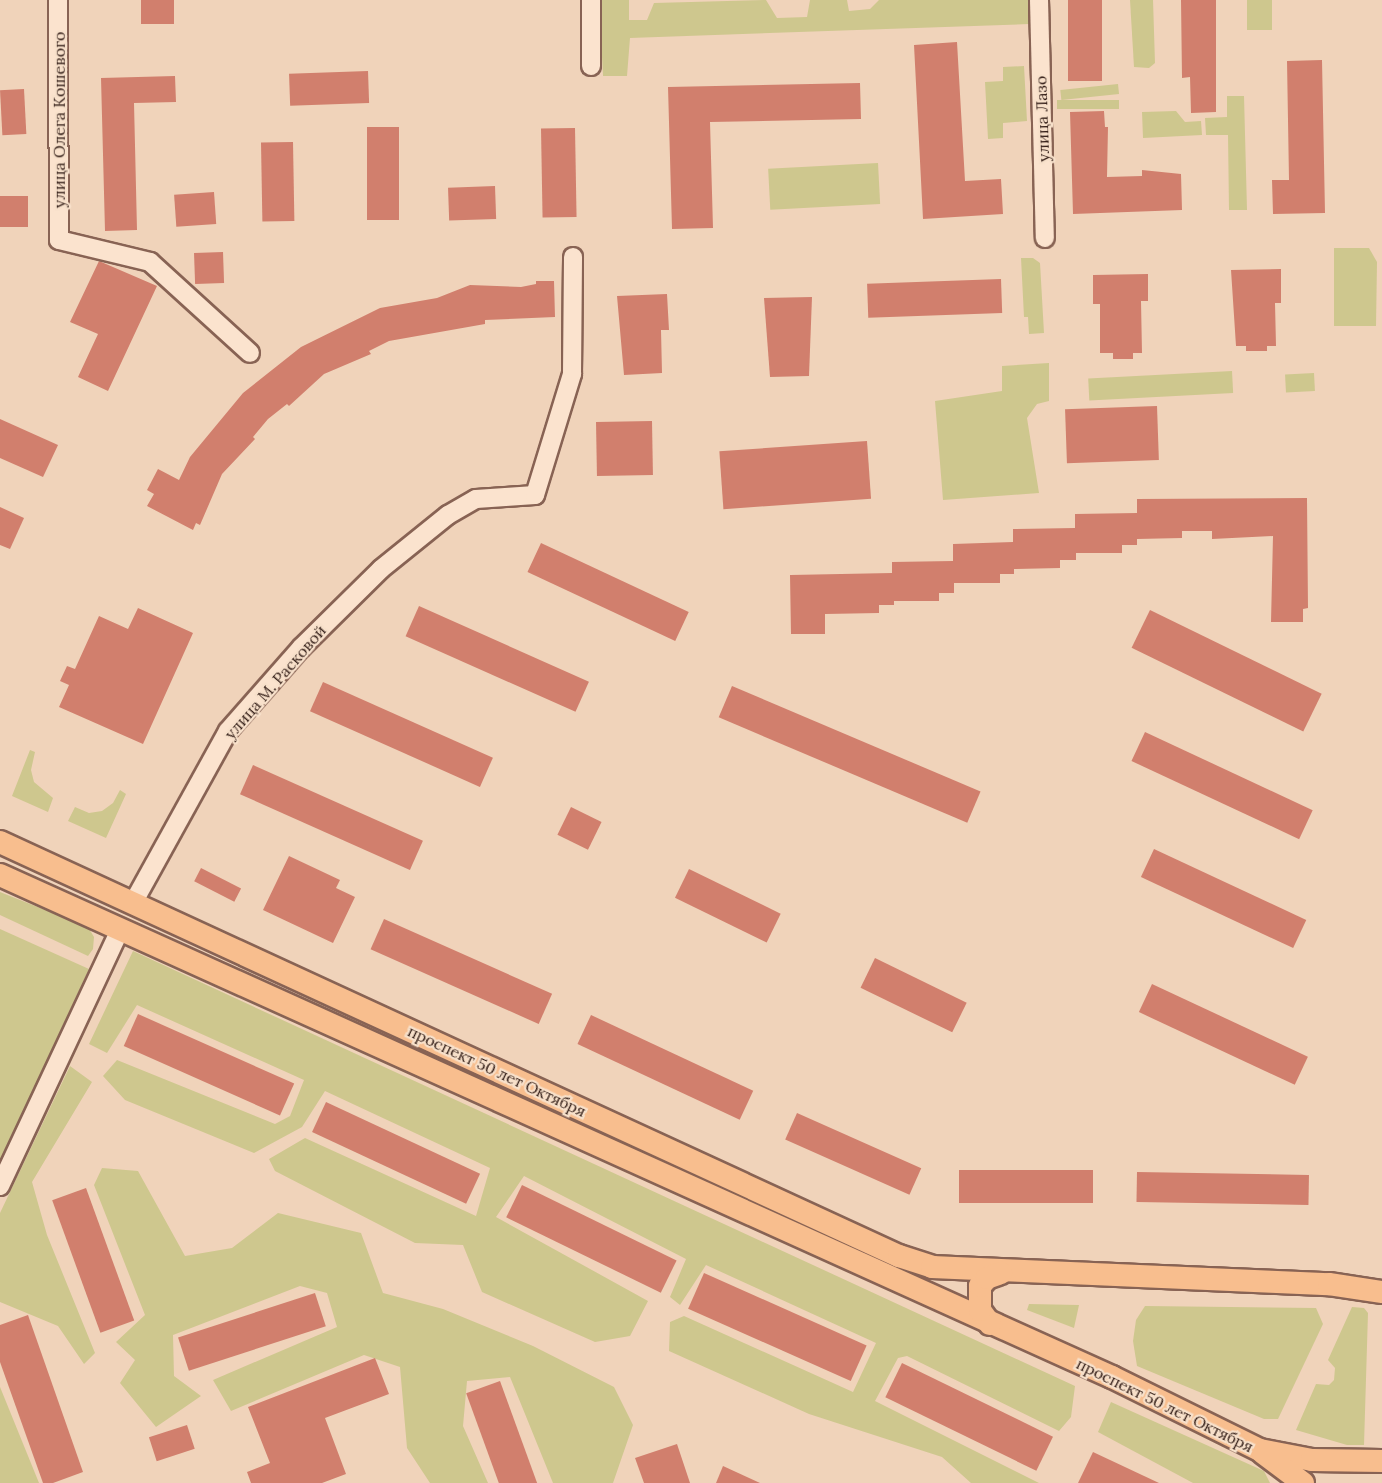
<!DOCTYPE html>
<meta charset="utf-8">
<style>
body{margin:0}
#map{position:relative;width:1382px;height:1483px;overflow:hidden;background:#f0d3ba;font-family:Lora,serif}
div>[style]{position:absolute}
.green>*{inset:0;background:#cec78e;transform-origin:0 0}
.building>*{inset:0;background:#d17f6d;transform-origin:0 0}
.roads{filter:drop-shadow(2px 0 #886354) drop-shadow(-2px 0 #886354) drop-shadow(0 2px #886354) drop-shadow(0 -2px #886354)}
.minor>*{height:18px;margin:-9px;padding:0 9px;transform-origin:9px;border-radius:9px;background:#fbe3ce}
.major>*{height:22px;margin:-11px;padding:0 11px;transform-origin:11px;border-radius:11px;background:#f8be8e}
span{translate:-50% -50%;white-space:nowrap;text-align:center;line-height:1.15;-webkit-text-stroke:4.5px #f7e0ca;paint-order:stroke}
.street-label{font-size:16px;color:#36211a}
</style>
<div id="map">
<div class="green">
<div style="clip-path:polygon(599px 0,629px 0,629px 20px,647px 20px,654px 3px,766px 0,777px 18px,807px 17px,810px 0,847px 0,849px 11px,870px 9px,879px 0,1028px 0,1029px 24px,630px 38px,627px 76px,603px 76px)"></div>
<div style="clip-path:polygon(1130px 0,1153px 0,1155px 63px,1149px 68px,1134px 67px)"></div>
<div style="left:1247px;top:0;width:25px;height:30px"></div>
<div style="clip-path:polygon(1024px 66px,1027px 121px,1003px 123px,1003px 138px,988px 139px,985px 82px,1003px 81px,1003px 67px)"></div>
<div style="left:1118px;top:84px;width:10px;height:58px;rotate:84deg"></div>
<div style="clip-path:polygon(1227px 96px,1244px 96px,1247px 210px,1229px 210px,1228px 135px,1206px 135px,1205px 118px,1227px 117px)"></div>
<div style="left:1119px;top:100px;width:9px;height:62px;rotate:90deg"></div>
<div style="clip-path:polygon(1176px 111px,1185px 122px,1201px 121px,1202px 135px,1143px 138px,1142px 112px)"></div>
<div style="left:878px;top:163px;width:41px;height:110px;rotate:87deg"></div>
<div style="clip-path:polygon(1334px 248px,1369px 248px,1377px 262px,1376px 326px,1334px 326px)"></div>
<div style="clip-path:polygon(1021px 258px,1033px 258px,1040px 263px,1044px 333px,1029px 334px,1028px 317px,1024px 317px)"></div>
<div style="clip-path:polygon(1049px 363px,1049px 401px,1037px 404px,1027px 418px,1039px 493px,943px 500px,935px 401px,1002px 391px,1002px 366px)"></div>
<div style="left:1232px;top:371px;width:22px;height:144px;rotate:87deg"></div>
<div style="left:1314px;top:373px;width:18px;height:29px;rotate:87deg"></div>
<div style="clip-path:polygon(30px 750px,35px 752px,31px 770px,34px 782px,53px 798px,48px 812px,12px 796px)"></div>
<div style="clip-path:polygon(120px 790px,126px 794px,106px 838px,68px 821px,75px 807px,89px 813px,102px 811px,113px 803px)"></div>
<div style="clip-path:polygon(0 892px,88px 927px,94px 937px,93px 949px,88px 956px,0 915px)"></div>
<div style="clip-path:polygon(0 929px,89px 969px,0 1162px)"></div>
<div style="clip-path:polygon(133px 951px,1075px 1386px,1071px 1417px,1059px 1431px,907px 1356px,898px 1358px,875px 1401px,1039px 1483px,971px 1483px,942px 1457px,809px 1414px,669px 1351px,670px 1322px,684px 1316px,853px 1392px,876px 1343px,706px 1265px,680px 1305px,670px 1297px,686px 1259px,524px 1176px,496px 1217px,648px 1301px,630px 1336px,595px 1342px,482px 1292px,463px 1245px,415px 1243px,275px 1171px,269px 1159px,305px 1138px,476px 1216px,490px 1168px,325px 1091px,302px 1127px,254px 1153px,125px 1100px,103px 1076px,117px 1060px,275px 1124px,290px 1116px,304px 1080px,137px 1005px,107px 1053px,89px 1044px)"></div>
<div style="clip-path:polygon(70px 1066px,92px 1082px,32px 1182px,47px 1235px,95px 1353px,84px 1364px,58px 1326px,0 1302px,0 1213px)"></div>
<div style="clip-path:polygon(102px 1168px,138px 1171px,185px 1256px,232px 1248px,278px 1213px,361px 1233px,383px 1293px,443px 1309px,533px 1346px,614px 1387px,633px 1425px,613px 1483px,553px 1483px,510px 1377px,467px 1381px,463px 1426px,488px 1483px,430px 1483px,407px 1448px,400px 1367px,364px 1355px,231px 1411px,213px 1380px,337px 1327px,327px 1293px,300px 1286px,173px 1335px,174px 1376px,201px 1396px,156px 1427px,120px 1383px,135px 1360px,116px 1342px,145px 1315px,94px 1185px)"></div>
<div style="clip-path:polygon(1029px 1304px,1079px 1305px,1074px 1328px,1027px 1310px)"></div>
<div style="clip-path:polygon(1145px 1306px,1316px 1308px,1323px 1324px,1278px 1419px,1264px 1419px,1137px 1366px,1133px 1341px,1136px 1320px)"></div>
<div style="clip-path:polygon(1352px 1307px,1364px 1308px,1368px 1313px,1364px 1445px,1347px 1445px,1296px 1430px,1316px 1384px,1329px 1385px,1334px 1380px,1335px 1368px,1328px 1360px)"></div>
<div style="clip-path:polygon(0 1387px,39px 1483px,0 1483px)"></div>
<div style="clip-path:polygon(1111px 1402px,1264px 1471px,1270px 1483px,1193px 1483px,1098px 1432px)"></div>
</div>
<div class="building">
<div style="left:141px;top:0;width:33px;height:24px"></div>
<div style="left:1068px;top:0;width:34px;height:81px"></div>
<div style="clip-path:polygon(1181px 0,1216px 0,1216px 112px,1191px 113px,1190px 77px,1182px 78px)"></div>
<div style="clip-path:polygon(957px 42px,965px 181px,1001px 179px,1003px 214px,923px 219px,914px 45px)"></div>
<div style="clip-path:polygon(1322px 60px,1325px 213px,1273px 214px,1272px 180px,1289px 180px,1287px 61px)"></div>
<div style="left:368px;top:71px;width:32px;height:79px;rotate:88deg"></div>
<div style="clip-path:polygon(175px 76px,176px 102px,134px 103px,137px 230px,105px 231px,101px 78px)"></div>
<div style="clip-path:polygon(860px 83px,861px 119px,710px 122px,713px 228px,672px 229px,668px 87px)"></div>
<div style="left:24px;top:89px;width:45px;height:24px;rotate:87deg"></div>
<div style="clip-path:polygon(1104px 111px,1105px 127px,1108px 127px,1107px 177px,1142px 176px,1142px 170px,1181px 174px,1182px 210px,1073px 214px,1070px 112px)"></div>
<div style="left:367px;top:127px;width:32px;height:93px"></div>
<div style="left:575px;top:128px;width:89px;height:34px;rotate:89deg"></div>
<div style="left:293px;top:142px;width:79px;height:32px;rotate:89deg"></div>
<div style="left:495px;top:186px;width:33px;height:47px;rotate:88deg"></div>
<div style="left:214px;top:192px;width:32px;height:40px;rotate:86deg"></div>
<div style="left:28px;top:196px;width:31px;height:28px;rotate:90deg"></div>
<div style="left:223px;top:252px;width:31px;height:29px;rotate:88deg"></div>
<div style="clip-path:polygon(99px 261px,157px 286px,108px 391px,78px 377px,98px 334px,70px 322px)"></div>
<div style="clip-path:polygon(1281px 269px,1281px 303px,1275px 303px,1276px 346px,1267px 346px,1267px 351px,1246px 351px,1246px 346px,1236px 346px,1231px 270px)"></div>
<div style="clip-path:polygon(1148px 274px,1148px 301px,1141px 301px,1142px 353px,1133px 353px,1133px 359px,1113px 359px,1113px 353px,1100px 353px,1100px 304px,1093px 304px,1093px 275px)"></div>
<div style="left:1001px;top:279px;width:34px;height:134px;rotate:88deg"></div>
<div style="clip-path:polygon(536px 281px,554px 281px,555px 317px,485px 320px,485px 324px,389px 341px,369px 351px,371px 354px,324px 374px,289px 406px,287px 404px,268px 419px,253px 437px,255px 439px,222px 474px,200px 525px,196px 523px,193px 530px,147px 506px,154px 494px,147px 490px,158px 469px,179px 480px,190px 457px,243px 393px,301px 347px,380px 308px,437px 298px,470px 285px,521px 287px,536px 284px)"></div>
<div style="clip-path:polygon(667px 294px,669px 330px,661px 330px,662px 373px,624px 375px,617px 296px)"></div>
<div style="clip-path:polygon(812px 297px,809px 376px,770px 377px,764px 298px)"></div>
<div style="left:1157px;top:406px;width:54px;height:92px;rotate:88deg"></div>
<div style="clip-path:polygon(0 419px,58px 445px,43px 477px,0 458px)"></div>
<div style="left:652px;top:421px;width:54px;height:56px;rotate:89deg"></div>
<div style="left:867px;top:441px;width:58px;height:148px;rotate:86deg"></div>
<div style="clip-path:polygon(1307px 498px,1308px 608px,1303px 609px,1303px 622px,1271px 622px,1273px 536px,1212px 539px,1212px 531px,1182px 531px,1182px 538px,1137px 539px,1137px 545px,1122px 545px,1122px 553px,1076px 553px,1076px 560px,1060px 560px,1060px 568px,1014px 569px,1014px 574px,1000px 574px,1000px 583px,954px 583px,954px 593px,939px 593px,939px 601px,894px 601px,894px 605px,879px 605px,879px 613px,825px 614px,825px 634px,791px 634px,790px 575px,892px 573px,892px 562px,953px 561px,953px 544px,1013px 542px,1013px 529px,1075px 528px,1075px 514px,1137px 513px,1137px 499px)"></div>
<div style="clip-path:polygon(0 507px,24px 518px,10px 549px,0 545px)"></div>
<div style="left:541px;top:543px;width:163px;height:32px;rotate:25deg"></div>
<div style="left:419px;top:606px;width:186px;height:33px;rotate:24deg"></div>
<div style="clip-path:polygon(138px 608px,193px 633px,143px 744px,59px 707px,69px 685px,60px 681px,67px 666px,75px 669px,99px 616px,128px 629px)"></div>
<div style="left:1150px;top:610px;width:191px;height:42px;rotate:26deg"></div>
<div style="left:323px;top:682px;width:186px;height:32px;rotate:24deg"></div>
<div style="left:732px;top:686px;width:270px;height:34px;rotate:23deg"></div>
<div style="left:1145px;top:732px;width:185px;height:32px;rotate:25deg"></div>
<div style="left:253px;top:765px;width:186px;height:32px;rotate:24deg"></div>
<div style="left:571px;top:807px;width:34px;height:31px;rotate:26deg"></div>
<div style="left:1154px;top:849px;width:168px;height:31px;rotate:25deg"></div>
<div style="clip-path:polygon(289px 856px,340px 880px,336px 888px,355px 897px,333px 943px,263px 910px)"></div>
<div style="left:201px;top:868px;width:45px;height:15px;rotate:27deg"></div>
<div style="left:689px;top:869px;width:102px;height:32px;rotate:26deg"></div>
<div style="left:384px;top:919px;width:184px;height:33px;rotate:24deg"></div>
<div style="left:875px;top:958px;width:102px;height:33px;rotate:26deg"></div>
<div style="left:1152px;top:984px;width:172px;height:31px;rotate:25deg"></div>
<div style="left:138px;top:1014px;width:171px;height:35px;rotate:24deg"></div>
<div style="left:591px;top:1015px;width:179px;height:32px;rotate:25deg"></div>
<div style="left:326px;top:1102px;width:170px;height:33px;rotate:25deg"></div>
<div style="left:797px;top:1113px;width:136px;height:29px;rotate:24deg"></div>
<div style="left:959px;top:1170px;width:134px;height:33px"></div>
<div style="left:1137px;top:1172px;width:172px;height:30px;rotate:1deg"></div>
<div style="left:522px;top:1185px;width:172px;height:36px;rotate:26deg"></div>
<div style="left:86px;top:1188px;width:141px;height:36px;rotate:70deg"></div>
<div style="left:704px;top:1273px;width:178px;height:39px;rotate:24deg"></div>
<div style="left:315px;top:1293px;width:35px;height:144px;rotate:72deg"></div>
<div style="clip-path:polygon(28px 1315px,83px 1472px,53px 1483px,43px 1483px,0 1362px,0 1325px)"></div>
<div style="clip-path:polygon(375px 1358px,389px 1394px,325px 1418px,346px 1474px,322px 1483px,251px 1483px,247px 1472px,270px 1463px,248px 1407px)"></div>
<div style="left:902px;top:1363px;width:168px;height:38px;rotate:26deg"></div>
<div style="left:500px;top:1381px;width:109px;height:36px;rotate:70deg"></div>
<div style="left:187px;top:1425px;width:25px;height:40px;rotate:72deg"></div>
<div style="clip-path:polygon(677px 1444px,690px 1483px,644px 1483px,635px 1458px)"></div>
<div style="clip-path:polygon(1093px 1452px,1159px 1483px,1078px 1483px)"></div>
<div style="clip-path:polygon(723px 1466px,760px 1483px,716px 1483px)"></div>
</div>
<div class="roads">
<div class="minor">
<div style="left:58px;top:0;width:240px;rotate:89.8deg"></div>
<div style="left:59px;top:240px;width:94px;rotate:13.6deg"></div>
<div style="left:150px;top:262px;width:135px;rotate:42.3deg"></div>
<div style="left:591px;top:0;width:66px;rotate:90deg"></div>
<div style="left:1039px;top:0;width:238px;rotate:88.6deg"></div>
<div style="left:133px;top:903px;width:196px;rotate:-61.1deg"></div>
<div style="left:228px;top:731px;width:111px;rotate:-48.7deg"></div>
<div style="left:301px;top:648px;width:112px;rotate:-44.6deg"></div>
<div style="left:381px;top:569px;width:86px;rotate:-38.9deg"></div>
<div style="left:448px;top:515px;width:32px;rotate:-30deg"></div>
<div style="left:476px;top:499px;width:59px;rotate:-3.9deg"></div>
<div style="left:535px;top:495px;width:127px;rotate:-73deg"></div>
<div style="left:572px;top:374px;width:117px;rotate:-89.5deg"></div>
<div style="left:0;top:1186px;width:283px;rotate:-64.9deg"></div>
</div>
<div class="major">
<div style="left:0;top:842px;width:990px;rotate:24.73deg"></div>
<div style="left:899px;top:1256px;width:35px;rotate:18deg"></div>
<div style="left:932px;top:1267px;width:397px;rotate:2.5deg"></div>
<div style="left:1329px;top:1284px;width:54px;rotate:8.6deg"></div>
<div style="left:0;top:875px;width:1220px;rotate:24.3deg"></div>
<div style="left:1112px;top:1377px;width:165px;rotate:26.3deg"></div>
<div style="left:1260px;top:1450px;width:53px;rotate:10.9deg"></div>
<div style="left:1312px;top:1460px;width:70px;rotate:0.8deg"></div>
<div style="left:990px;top:1324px;width:17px;rotate:-126deg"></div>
<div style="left:980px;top:1310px;width:24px;rotate:-90deg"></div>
<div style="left:980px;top:1286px;width:11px;rotate:-49deg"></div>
<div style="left:987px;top:1278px;width:15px;rotate:-20deg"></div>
<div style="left:1263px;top:1453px;width:50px;rotate:36.9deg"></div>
</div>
</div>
<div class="street-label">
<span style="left:1042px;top:119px;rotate:-92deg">улица Лазо</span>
<span style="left:59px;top:120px;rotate:-90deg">улица Олега Кошевого</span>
<span style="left:275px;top:682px;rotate:-49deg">улица М. Расковой</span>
<span style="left:497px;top:1071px;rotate:25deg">проспект 50 лет Октября</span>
<span style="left:1165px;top:1405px;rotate:26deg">проспект 50 лет Октября</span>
</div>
</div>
